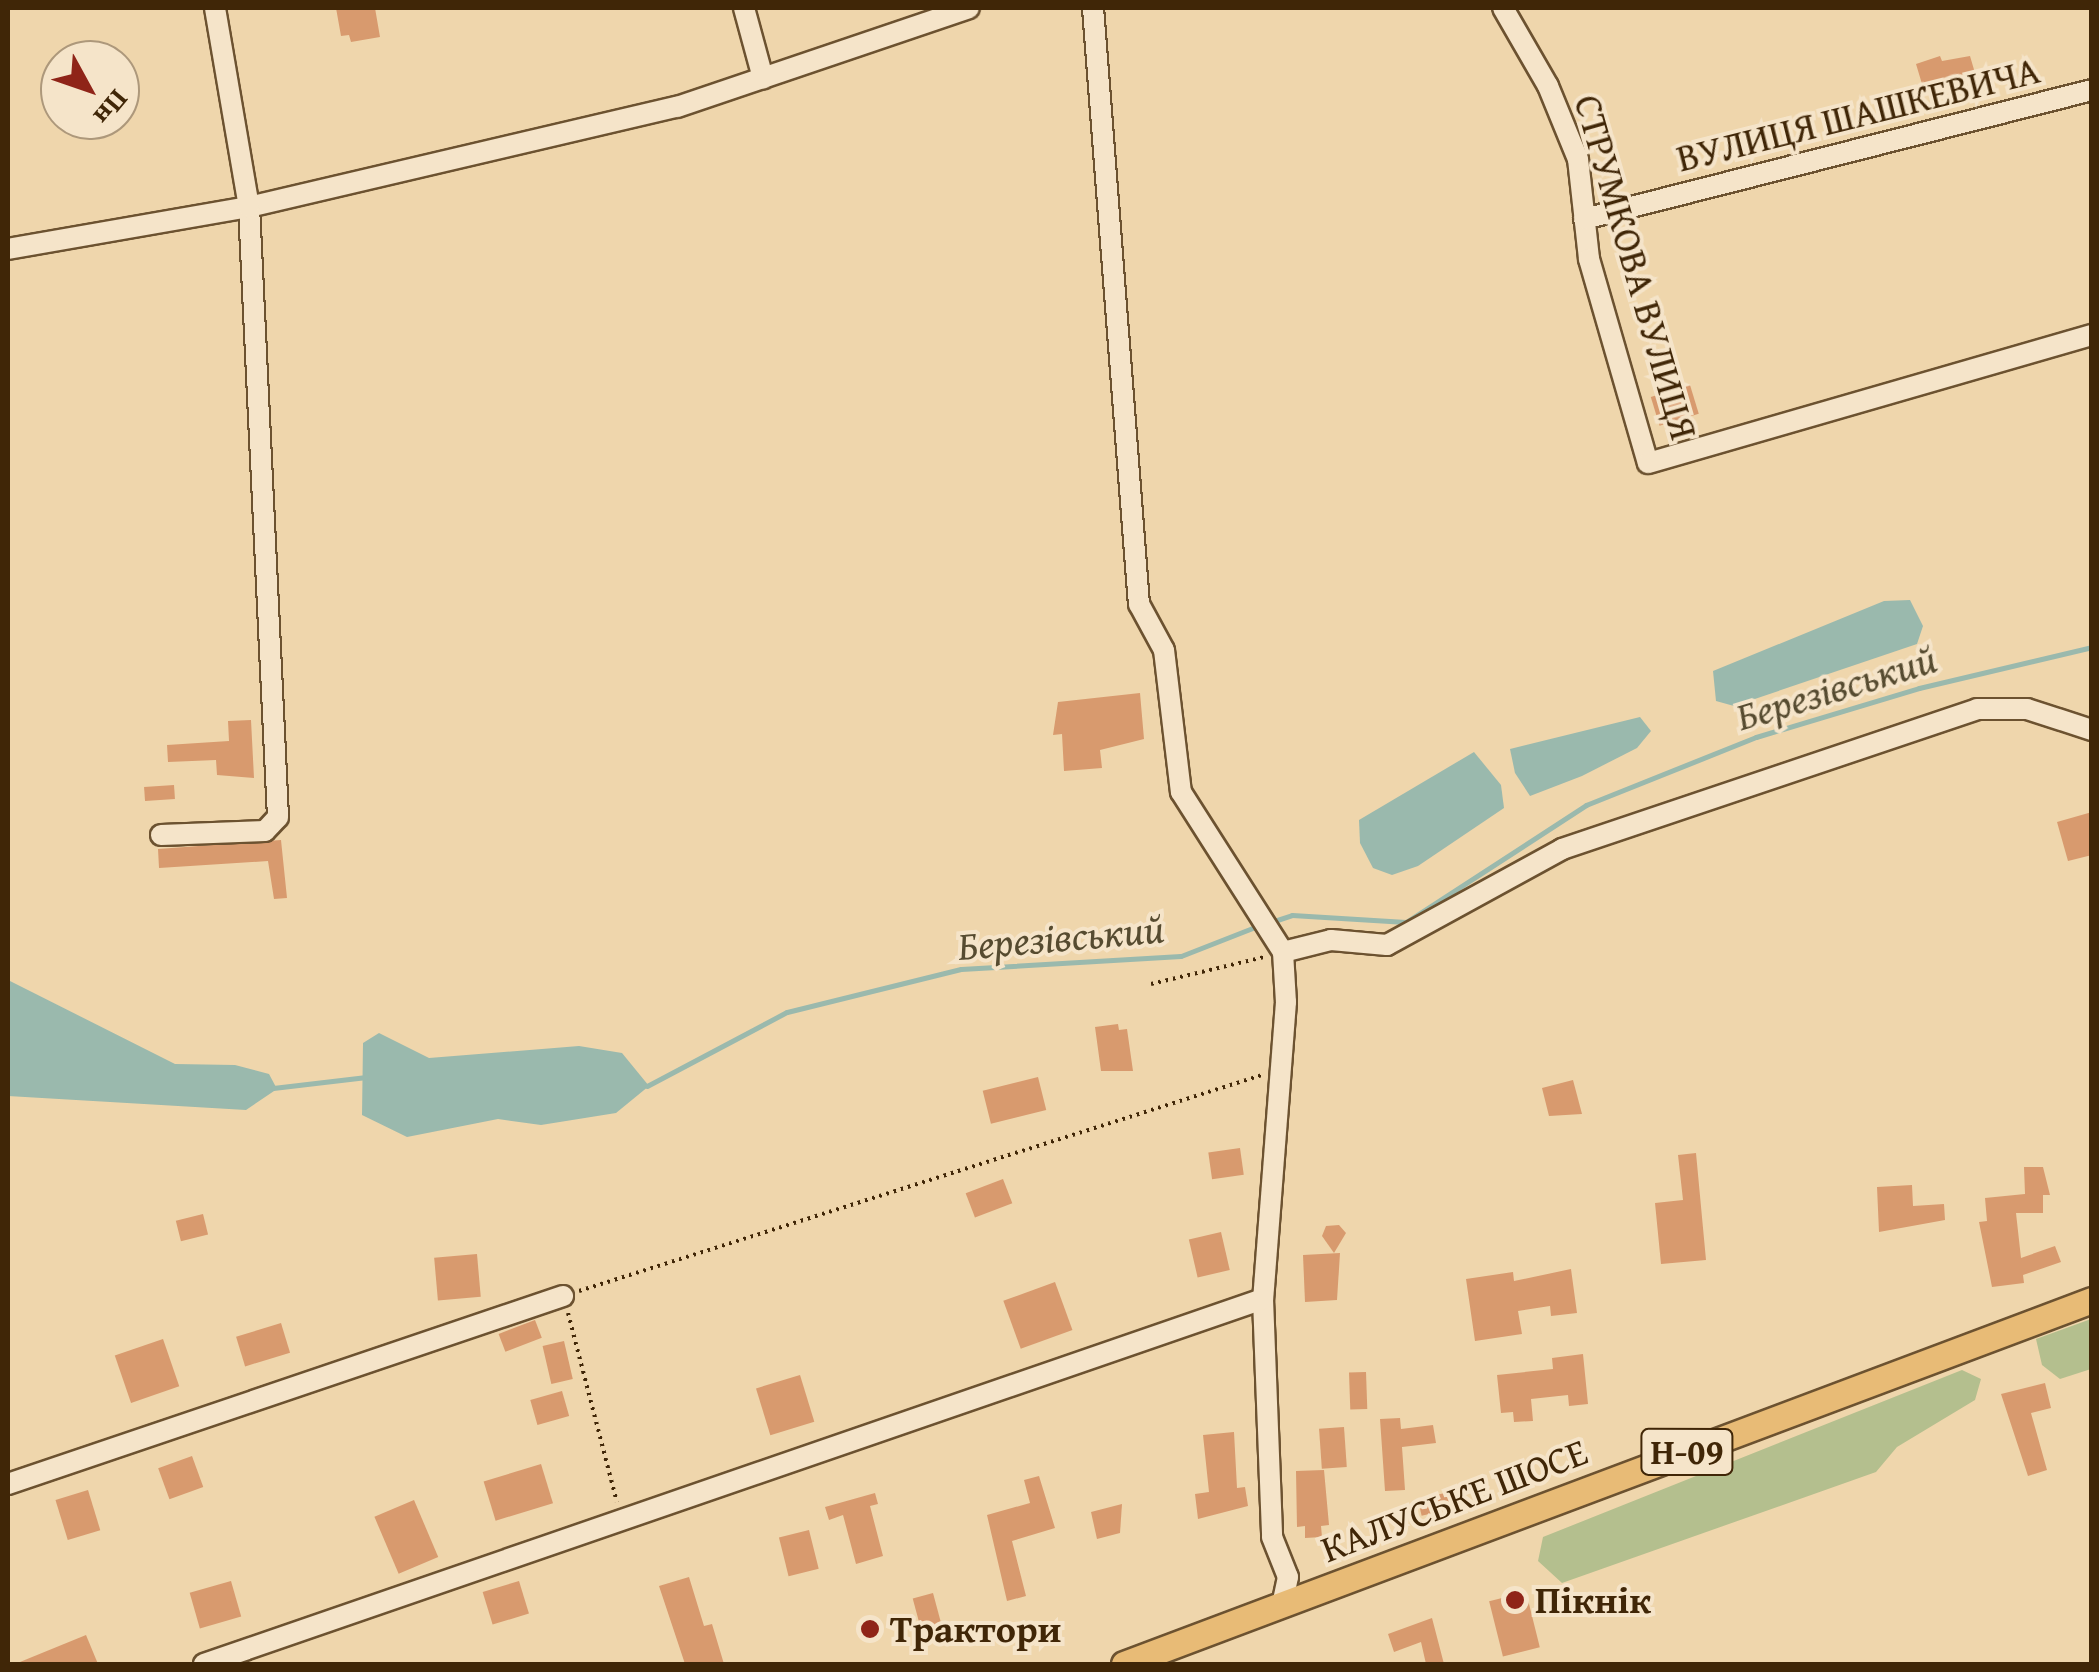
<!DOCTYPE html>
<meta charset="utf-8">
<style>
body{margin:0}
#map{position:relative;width:2099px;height:1672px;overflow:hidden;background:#efd6ac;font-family:"Gentium Book Plus",serif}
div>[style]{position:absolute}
.green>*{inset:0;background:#b4bf8e}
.water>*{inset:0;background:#9ab9ad}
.stream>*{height:5px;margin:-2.5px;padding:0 2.5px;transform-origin:2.5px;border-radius:2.5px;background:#9ab9ad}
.building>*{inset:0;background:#d89a6e;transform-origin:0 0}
.path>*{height:4px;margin-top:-2px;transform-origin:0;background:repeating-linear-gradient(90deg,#402607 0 2.5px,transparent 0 7.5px)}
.roads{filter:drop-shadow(2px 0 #6c5230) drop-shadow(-2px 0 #6c5230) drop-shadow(0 2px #6c5230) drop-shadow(0 -2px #6c5230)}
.minor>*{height:20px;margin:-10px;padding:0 10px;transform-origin:10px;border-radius:10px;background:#f5e4c9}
.major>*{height:25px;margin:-12.5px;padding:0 12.5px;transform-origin:12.5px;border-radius:12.5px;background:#e8bb76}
.dots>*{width:28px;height:28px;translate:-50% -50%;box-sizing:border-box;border:5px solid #f5e4c9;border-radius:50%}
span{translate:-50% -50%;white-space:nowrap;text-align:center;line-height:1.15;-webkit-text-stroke:8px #f5e4c9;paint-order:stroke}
.shield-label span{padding:2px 8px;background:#f5e4c9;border:2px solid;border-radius:8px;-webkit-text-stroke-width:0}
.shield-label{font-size:35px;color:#402607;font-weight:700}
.street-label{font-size:38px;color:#402607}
.poi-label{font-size:38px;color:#402607;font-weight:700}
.left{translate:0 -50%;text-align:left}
.water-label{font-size:40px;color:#564b30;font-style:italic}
.frame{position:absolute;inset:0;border:10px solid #402607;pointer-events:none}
.north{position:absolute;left:40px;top:40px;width:100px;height:100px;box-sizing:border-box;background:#f5e4c9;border:2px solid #ad987b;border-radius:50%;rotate:130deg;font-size:28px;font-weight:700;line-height:40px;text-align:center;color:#402607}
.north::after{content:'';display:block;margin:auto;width:35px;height:45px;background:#8f2418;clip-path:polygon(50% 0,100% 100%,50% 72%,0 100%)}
</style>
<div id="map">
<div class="green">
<div style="clip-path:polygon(2091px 1319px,2091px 1369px,2060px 1379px,2042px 1365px,2036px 1339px)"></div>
<div style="clip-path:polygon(1962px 1370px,1981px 1379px,1975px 1400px,1897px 1447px,1876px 1472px,1562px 1583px,1538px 1561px,1543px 1537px)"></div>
</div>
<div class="water">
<div style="clip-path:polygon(1910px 600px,1923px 626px,1917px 644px,1734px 706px,1716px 701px,1713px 671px,1884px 601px)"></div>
<div style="clip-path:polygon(1640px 717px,1651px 731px,1637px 748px,1582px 776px,1530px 796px,1515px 773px,1510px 749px)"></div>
<div style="clip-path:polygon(1474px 752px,1501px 785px,1504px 808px,1418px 866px,1392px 875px,1373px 868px,1360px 843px,1359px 820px)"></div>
<div style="clip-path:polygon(8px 980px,175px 1064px,235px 1065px,269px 1074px,277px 1089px,246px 1110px,8px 1096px)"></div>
<div style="clip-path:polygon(379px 1033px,429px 1058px,579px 1046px,622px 1053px,649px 1086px,616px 1113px,541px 1125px,498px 1119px,407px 1137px,362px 1115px,363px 1043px)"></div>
</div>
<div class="stream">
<div style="left:1271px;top:922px;width:22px;rotate:-18deg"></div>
<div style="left:1292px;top:915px;width:114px;rotate:3.5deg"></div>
<div style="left:1406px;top:922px;width:215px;rotate:-33deg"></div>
<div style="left:1586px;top:805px;width:183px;rotate:-21.8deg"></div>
<div style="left:1756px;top:737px;width:170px;rotate:-16.7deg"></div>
<div style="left:1919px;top:688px;width:178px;rotate:-13.3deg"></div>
<div style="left:647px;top:1086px;width:158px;rotate:-27.9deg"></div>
<div style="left:787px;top:1012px;width:179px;rotate:-13.9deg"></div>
<div style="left:961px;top:969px;width:220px;rotate:-3.4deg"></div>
<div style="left:1181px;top:956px;width:85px;rotate:-21.4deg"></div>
<div style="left:273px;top:1088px;width:94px;rotate:-6.7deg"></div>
</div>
<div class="building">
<div style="clip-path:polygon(336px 8px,375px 8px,380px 37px,351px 42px,349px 35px,341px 36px)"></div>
<div style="clip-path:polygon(1940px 56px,1942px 61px,1970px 56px,1975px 73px,1925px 94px,1916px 64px)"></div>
<div style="left:1690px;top:385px;width:30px;height:41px;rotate:73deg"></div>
<div style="clip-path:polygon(1140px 693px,1144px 739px,1100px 750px,1102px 768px,1064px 771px,1062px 734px,1053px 735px,1058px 702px)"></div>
<div style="clip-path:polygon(251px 720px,254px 778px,217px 775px,216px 760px,168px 762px,167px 745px,229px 741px,228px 721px)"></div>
<div style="left:174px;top:785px;width:14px;height:30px;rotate:86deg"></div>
<div style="clip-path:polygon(2092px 812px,2092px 855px,2068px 861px,2057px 822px)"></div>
<div style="clip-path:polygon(281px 840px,287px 898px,274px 899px,268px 861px,159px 868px,158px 849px)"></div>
<div style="clip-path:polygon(1118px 1024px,1119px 1030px,1127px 1029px,1133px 1071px,1101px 1071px,1095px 1027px)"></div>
<div style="left:1038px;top:1077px;width:34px;height:57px;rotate:76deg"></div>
<div style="clip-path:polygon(1573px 1080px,1582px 1114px,1549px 1116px,1542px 1088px)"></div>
<div style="left:1240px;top:1148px;width:27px;height:32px;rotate:82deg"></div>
<div style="clip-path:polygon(1696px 1153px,1706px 1260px,1661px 1264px,1655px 1203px,1683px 1200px,1678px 1155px)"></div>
<div style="clip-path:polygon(2024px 1167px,2043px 1167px,2050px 1195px,2043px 1195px,2043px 1213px,2016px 1213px,2021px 1258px,2055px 1246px,2061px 1262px,2023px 1275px,2024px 1283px,1992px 1287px,1979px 1222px,1987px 1221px,1985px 1198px,2025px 1194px)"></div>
<div style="left:1003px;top:1179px;width:26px;height:40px;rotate:69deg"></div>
<div style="clip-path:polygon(1912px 1185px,1913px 1206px,1944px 1204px,1945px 1220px,1879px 1232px,1877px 1187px)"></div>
<div style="left:203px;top:1214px;width:21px;height:28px;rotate:76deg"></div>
<div style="clip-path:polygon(1339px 1225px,1346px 1233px,1334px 1253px,1322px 1236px,1326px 1226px)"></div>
<div style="left:1221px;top:1232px;width:39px;height:33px;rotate:77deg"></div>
<div style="clip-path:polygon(1340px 1253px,1337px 1300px,1305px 1302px,1303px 1255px)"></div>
<div style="left:477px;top:1254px;width:43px;height:43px;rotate:85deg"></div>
<div style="clip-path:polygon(1571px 1269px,1577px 1313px,1551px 1316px,1550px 1306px,1518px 1311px,1522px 1334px,1475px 1341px,1466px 1279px,1513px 1272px,1514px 1281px)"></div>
<div style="left:1055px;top:1282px;width:51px;height:55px;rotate:70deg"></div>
<div style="left:535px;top:1320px;width:19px;height:39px;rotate:69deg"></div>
<div style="left:281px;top:1323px;width:31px;height:47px;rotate:73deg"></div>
<div style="left:163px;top:1339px;width:50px;height:51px;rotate:71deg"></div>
<div style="left:564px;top:1341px;width:39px;height:22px;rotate:77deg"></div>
<div style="clip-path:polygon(1583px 1354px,1588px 1404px,1569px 1406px,1568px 1395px,1531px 1399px,1533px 1421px,1514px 1422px,1513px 1412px,1501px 1413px,1497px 1375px,1553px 1369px,1552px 1358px)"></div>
<div style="left:1366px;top:1372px;width:37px;height:17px;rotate:88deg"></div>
<div style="left:800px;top:1375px;width:49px;height:46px;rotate:73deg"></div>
<div style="clip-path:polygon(2045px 1383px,2051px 1408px,2031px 1413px,2047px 1470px,2028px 1476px,2001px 1394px)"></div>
<div style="left:562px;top:1391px;width:26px;height:33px;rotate:74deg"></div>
<div style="clip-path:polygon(1400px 1418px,1401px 1429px,1433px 1425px,1436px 1443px,1402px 1447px,1405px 1490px,1385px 1491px,1380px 1419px)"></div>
<div style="left:1344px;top:1427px;width:40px;height:25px;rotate:86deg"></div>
<div style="clip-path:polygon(1234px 1432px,1237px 1488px,1245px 1487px,1248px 1506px,1198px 1519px,1195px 1494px,1209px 1492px,1203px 1435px)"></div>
<div style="left:192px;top:1456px;width:33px;height:36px;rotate:70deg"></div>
<div style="left:541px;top:1464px;width:41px;height:60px;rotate:73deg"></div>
<div style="clip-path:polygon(1324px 1470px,1329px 1525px,1321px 1526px,1322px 1537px,1305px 1538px,1305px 1526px,1297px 1527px,1296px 1471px)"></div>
<div style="clip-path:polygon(1039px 1476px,1055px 1528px,1012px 1541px,1026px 1596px,1007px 1601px,987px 1515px,1030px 1503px,1024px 1480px)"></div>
<div style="left:88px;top:1490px;width:42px;height:34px;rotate:73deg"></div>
<div style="left:1449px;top:1492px;width:17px;height:32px;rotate:77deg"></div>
<div style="clip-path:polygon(875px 1493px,878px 1504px,870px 1506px,883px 1556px,856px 1564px,843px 1515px,829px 1520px,825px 1507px)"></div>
<div style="left:414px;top:1500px;width:62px;height:43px;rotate:67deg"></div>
<div style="clip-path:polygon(1122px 1504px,1120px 1533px,1097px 1539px,1091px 1512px)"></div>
<div style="left:809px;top:1530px;width:40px;height:31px;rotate:76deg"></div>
<div style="clip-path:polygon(689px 1577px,704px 1626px,712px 1624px,724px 1664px,685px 1664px,659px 1586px)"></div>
<div style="left:231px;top:1581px;width:37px;height:43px;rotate:74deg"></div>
<div style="left:519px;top:1581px;width:34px;height:38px;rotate:73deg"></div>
<div style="left:1526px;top:1592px;width:57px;height:38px;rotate:76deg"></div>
<div style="left:933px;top:1593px;width:42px;height:21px;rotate:75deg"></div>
<div style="clip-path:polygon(1432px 1618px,1444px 1664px,1426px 1664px,1421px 1642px,1394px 1652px,1388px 1634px)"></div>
<div style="clip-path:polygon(86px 1635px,98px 1664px,15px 1664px)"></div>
</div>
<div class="path">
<div style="left:1151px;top:984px;width:116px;rotate:-13.4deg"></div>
<div style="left:579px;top:1291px;width:716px;rotate:-17.55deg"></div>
<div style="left:568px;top:1313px;width:195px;rotate:75.5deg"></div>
</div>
<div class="roads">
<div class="minor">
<div style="left:744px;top:8px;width:73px;rotate:74.8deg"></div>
<div style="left:1093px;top:8px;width:598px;rotate:85.59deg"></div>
<div style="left:1139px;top:604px;width:52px;rotate:61.5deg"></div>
<div style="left:1164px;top:650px;width:143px;rotate:83.2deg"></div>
<div style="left:1181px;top:792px;width:190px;rotate:57.5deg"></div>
<div style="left:1283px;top:952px;width:50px;rotate:86.6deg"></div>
<div style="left:1286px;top:1002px;width:298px;rotate:94.4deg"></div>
<div style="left:1263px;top:1299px;width:238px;rotate:87.8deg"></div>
<div style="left:1272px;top:1537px;width:43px;rotate:68.2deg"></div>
<div style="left:1288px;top:1577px;width:29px;rotate:102deg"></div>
<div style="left:1503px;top:8px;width:90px;rotate:60deg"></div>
<div style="left:1548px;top:86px;width:79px;rotate:67.7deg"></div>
<div style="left:1578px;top:159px;width:101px;rotate:83.7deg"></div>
<div style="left:1589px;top:259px;width:212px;rotate:73.9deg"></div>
<div style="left:1648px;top:463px;width:462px;rotate:-16.1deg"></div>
<div style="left:1584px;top:219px;width:524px;rotate:-14.25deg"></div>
<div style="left:8px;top:249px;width:245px;rotate:-9.9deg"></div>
<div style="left:249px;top:207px;width:440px;rotate:-13.2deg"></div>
<div style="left:677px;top:107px;width:308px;rotate:-18.7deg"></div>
<div style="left:161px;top:835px;width:104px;rotate:-2.2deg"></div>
<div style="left:265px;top:831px;width:19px;rotate:-47deg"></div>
<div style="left:278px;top:817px;width:611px;rotate:-92.72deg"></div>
<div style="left:249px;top:207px;width:202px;rotate:-99.7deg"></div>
<div style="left:1283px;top:952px;width:49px;rotate:-14deg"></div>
<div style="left:1331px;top:940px;width:56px;rotate:5.1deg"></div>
<div style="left:1387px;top:945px;width:200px;rotate:-28.7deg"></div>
<div style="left:1562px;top:849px;width:438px;rotate:-18.6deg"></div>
<div style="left:1977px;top:709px;width:50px"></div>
<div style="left:2027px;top:709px;width:68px;rotate:17.9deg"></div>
<div style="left:8px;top:1484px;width:586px;rotate:-18.71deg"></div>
<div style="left:204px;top:1664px;width:1120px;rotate:-19.02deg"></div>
</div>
<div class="major">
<div style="left:1124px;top:1664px;width:1034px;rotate:-20.61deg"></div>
</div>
</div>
<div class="dots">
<div style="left:1515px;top:1600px;background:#8f2418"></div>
<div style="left:870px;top:1629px;background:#8f2418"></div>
</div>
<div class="shield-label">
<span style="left:1687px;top:1452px">Н-09</span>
</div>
<div class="street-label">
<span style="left:1858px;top:114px;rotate:-14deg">ВУЛИЦЯ ШАШКЕВИЧА</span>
<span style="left:1636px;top:267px;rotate:74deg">СТРУМКОВА ВУЛИЦЯ</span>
<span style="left:1454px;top:1500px;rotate:-21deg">КАЛУСЬКЕ ШОСЕ</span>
</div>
<div class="poi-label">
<span class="left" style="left:1535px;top:1600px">Пікнік</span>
<span class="left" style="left:890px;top:1629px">Трактори</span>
</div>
<div class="water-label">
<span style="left:1836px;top:687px;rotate:-17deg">Березівський</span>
<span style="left:1061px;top:937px;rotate:-5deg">Березівський</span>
</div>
<div class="frame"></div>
<div class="north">Пн</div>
</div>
